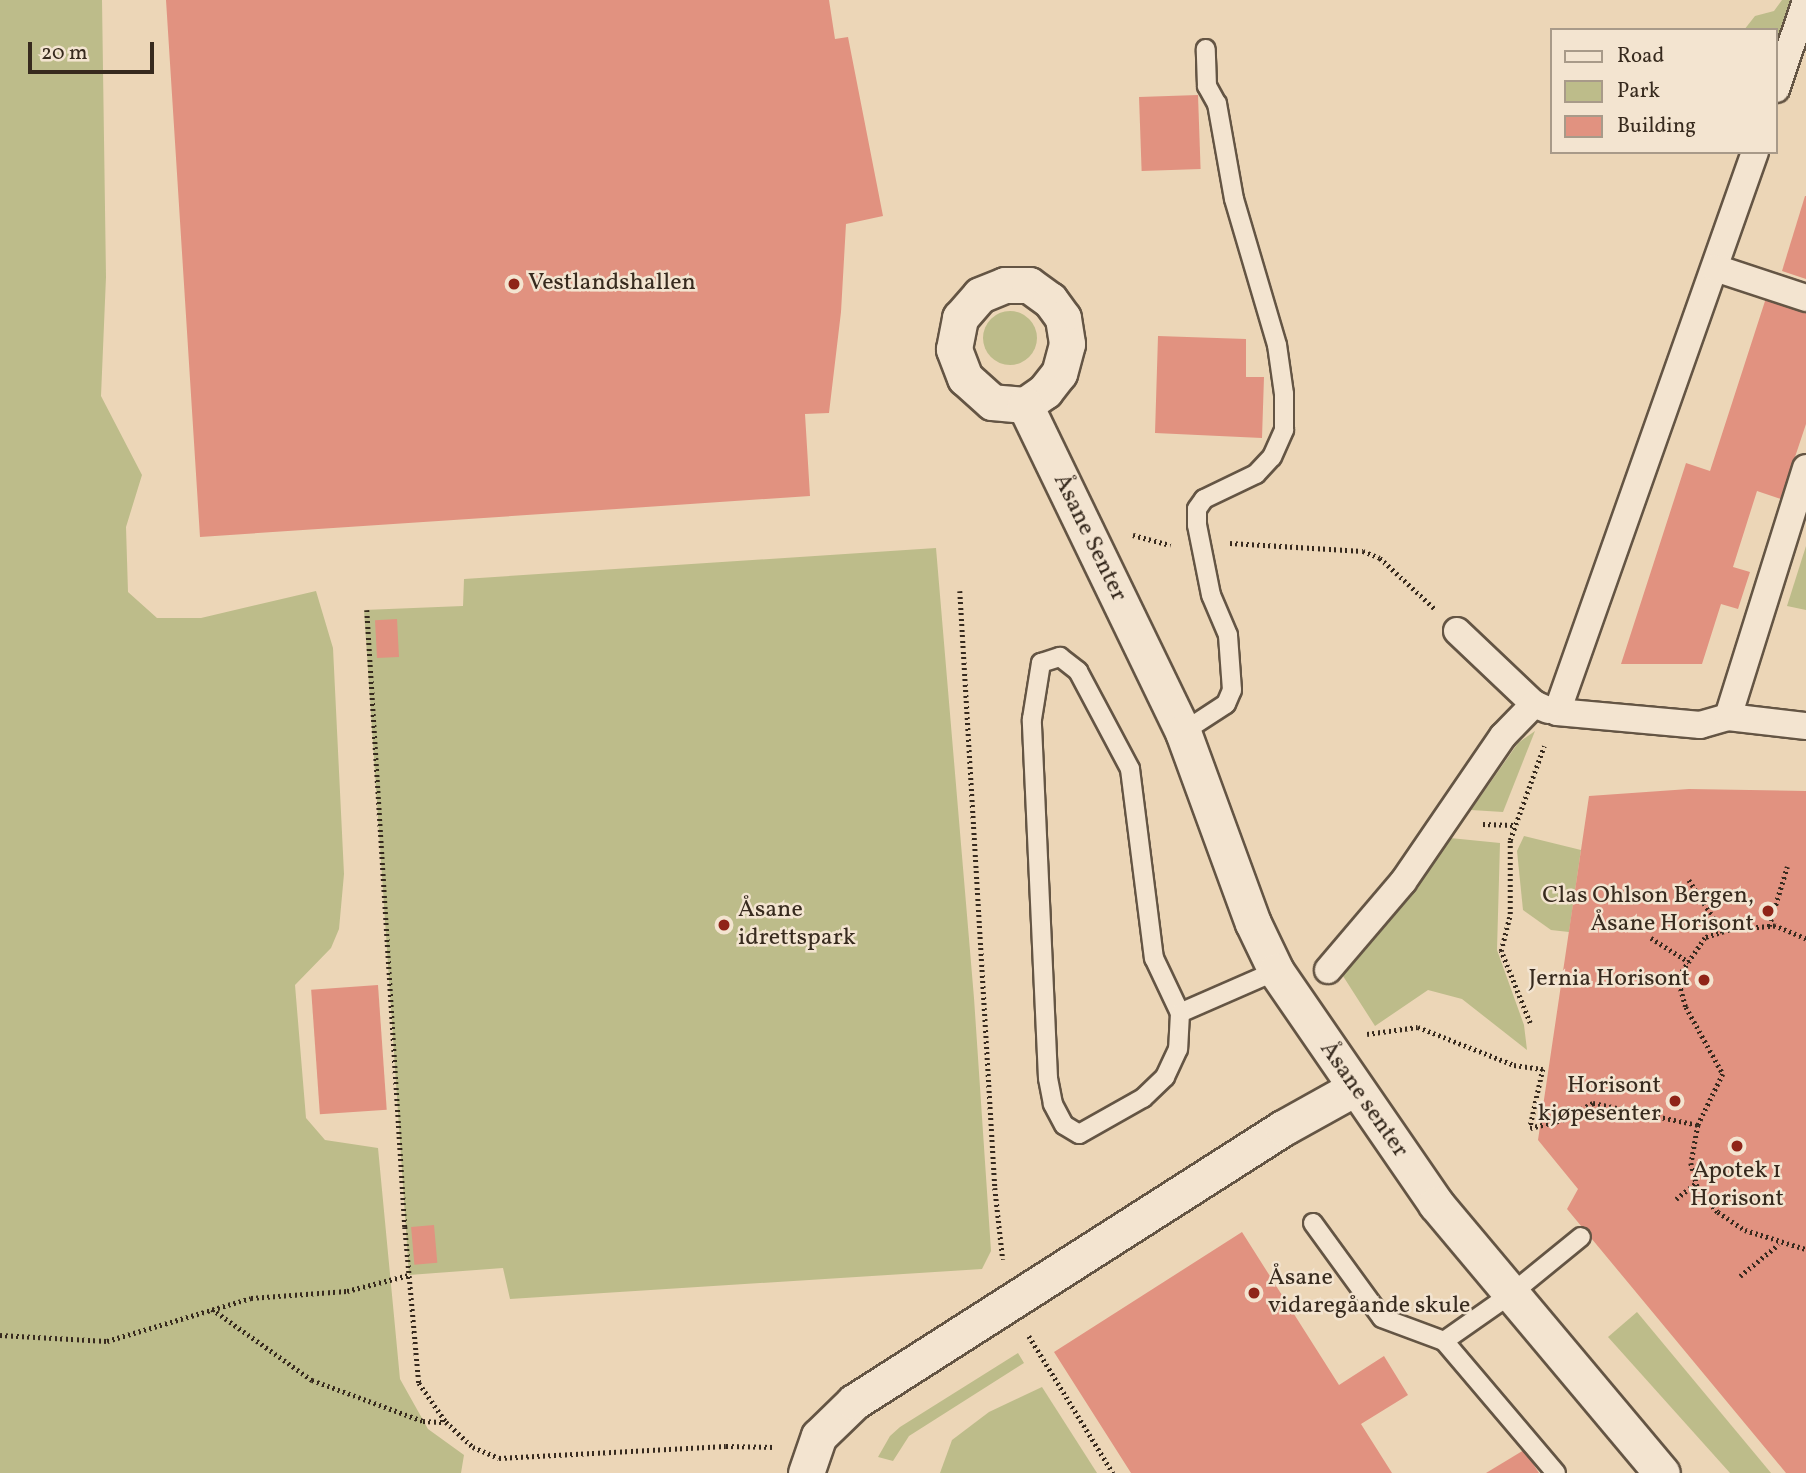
<!DOCTYPE html>
<meta charset="utf-8">
<style>
body{margin:0}
#map{position:relative;width:1806px;height:1473px;overflow:hidden;background:#ecd6b7;font-family:Vollkorn,serif}
div>[style]{position:absolute}
.green>*{inset:0;background:#bdbc8a}
.round{border-radius:50%}
.building>*{inset:0;background:#e19280;transform-origin:0 0}
.path>*{height:4.5px;margin-top:-2.25px;transform-origin:0;background:repeating-linear-gradient(90deg,#372a1e 0 2px,transparent 0 5.5px)}
.roads{filter:drop-shadow(2px 0 #645544) drop-shadow(-2px 0 #645544) drop-shadow(0 2px #645544) drop-shadow(0 -2px #645544)}
.service>*{height:18px;margin:-9px;padding:0 9px;transform-origin:9px;border-radius:9px;background:#f3e4d0}
.pedestrian>*{height:26px;margin:-13px;padding:0 13px;transform-origin:13px;border-radius:13px;background:#f3e4d0}
.minor>*{height:35px;margin:-17.5px;padding:0 17.5px;transform-origin:17.5px;border-radius:17.5px;background:#f3e4d0}
.dots>*{width:19px;height:19px;translate:-50% -50%;box-sizing:border-box;border:4px solid #f3e4d0;border-radius:50%}
span{translate:-50% -50%;white-space:nowrap;text-align:center;line-height:1.15;-webkit-text-stroke:5px #f3e4d0;paint-order:stroke}
.poi-label{font-size:24px;color:#372a1e}
.left{translate:0 -50%;text-align:left}
.right{translate:-100% -50%;text-align:right}
.street-label{font-size:24px;color:#372a1e}
.legend{position:absolute;left:1550px;top:28px;width:228px;height:126px;box-sizing:border-box;background:#f3e4d0;border:2px solid #a89a89;margin:0;padding:9px 12px;list-style:none;font-size:21px;color:#372a1e}
.legend li{display:flex;align-items:center;gap:14px;height:35px}
.legend b{width:35px;border:2px solid #a89a89}
.scale{position:absolute;left:28px;top:42px;width:126px;height:32px;box-sizing:border-box;border:4px solid #372a1e;border-top:0;padding-left:9px;font-size:21px;line-height:24px;white-space:nowrap;color:#372a1e;-webkit-text-stroke:5px #f3e4d0;paint-order:stroke}
</style>
<div id="map">
<div class="green">
<div style="clip-path:polygon(0 0,102px 0,106px 277px,101px 396px,142px 475px,126px 527px,128px 592px,157px 618px,201px 618px,316px 591px,333px 648px,344px 874px,339px 929px,331px 948px,295px 985px,306px 1118px,325px 1140px,378px 1148px,400px 1379px,428px 1429px,464px 1455px,461px 1473px,0 1473px)"></div>
<div style="clip-path:polygon(1782px 0,1798px 0,1776px 67px,1776px 30px,1744px 30px,1755px 16px,1774px 11px)"></div>
<div class="round" style="left:983px;top:311px;width:54px;height:54px"></div>
<div style="clip-path:polygon(1806px 546px,1806px 610px,1787px 606px)"></div>
<div style="clip-path:polygon(936px 548px,974px 998px,991px 1251px,982px 1269px,510px 1299px,503px 1268px,409px 1275px,364px 610px,463px 606px,464px 579px)"></div>
<div style="clip-path:polygon(1535px 731px,1503px 812px,1471px 810px,1518px 743px)"></div>
<div style="clip-path:polygon(1524px 836px,1581px 850px,1569px 932px,1551px 930px,1523px 910px,1517px 851px)"></div>
<div style="clip-path:polygon(1450px 838px,1500px 843px,1497px 950px,1524px 1025px,1527px 1050px,1462px 999px,1428px 990px,1375px 1026px,1343px 976px)"></div>
<div style="clip-path:polygon(1637px 1312px,1771px 1473px,1730px 1473px,1608px 1337px)"></div>
<div style="clip-path:polygon(1018px 1353px,1024px 1363px,909px 1436px,893px 1461px,878px 1457px,890px 1436px,900px 1427px)"></div>
<div style="clip-path:polygon(1042px 1387px,1097px 1473px,940px 1473px,952px 1440px,989px 1412px)"></div>
</div>
<div class="building">
<div style="clip-path:polygon(166px 0,829px 0,835px 39px,848px 37px,883px 216px,846px 224px,841px 312px,829px 413px,805px 414px,810px 496px,200px 537px)"></div>
<div style="left:1198px;top:95px;width:74px;height:59px;rotate:88deg"></div>
<div style="clip-path:polygon(1805px 196px,1806px 196px,1806px 279px,1782px 271px)"></div>
<div style="clip-path:polygon(1766px 298px,1806px 311px,1806px 424px,1781px 499px,1757px 491px,1733px 567px,1750px 572px,1738px 609px,1721px 604px,1702px 664px,1621px 664px,1686px 463px,1710px 471px)"></div>
<div style="clip-path:polygon(1158px 336px,1246px 339px,1246px 377px,1264px 377px,1262px 438px,1155px 433px)"></div>
<div style="left:397px;top:619px;width:38px;height:22px;rotate:87deg"></div>
<div style="clip-path:polygon(1689px 789px,1806px 791px,1806px 1473px,1786px 1473px,1567px 1209px,1578px 1189px,1538px 1140px,1589px 796px)"></div>
<div style="left:378px;top:985px;width:125px;height:67px;rotate:86deg"></div>
<div style="left:434px;top:1225px;width:38px;height:23px;rotate:85deg"></div>
<div style="clip-path:polygon(1242px 1232px,1339px 1385px,1384px 1356px,1408px 1395px,1361px 1424px,1392px 1473px,1131px 1473px,1054px 1352px)"></div>
<div style="clip-path:polygon(1524px 1450px,1539px 1473px,1486px 1473px)"></div>
</div>
<div class="path">
<div style="left:1133px;top:535px;width:39px;rotate:15deg"></div>
<div style="left:1230px;top:543px;width:133px;rotate:3.4deg"></div>
<div style="left:1363px;top:551px;width:18px;rotate:22deg"></div>
<div style="left:1380px;top:558px;width:74px;rotate:42.8deg"></div>
<div style="left:960px;top:591px;width:598px;rotate:86.64deg"></div>
<div style="left:995px;top:1188px;width:72px;rotate:83.7deg"></div>
<div style="left:367px;top:610px;width:618px;rotate:86.48deg"></div>
<div style="left:405px;top:1227px;width:157px;rotate:84.9deg"></div>
<div style="left:419px;top:1383px;width:47px;rotate:55.3deg"></div>
<div style="left:446px;top:1422px;width:37px;rotate:43deg"></div>
<div style="left:473px;top:1447px;width:28px;rotate:23deg"></div>
<div style="left:499px;top:1458px;width:227px;rotate:-3deg"></div>
<div style="left:726px;top:1446px;width:48px;rotate:1.2deg"></div>
<div style="left:1483px;top:824px;width:31px;rotate:2deg"></div>
<div style="left:1689px;top:880px;width:62px;rotate:56.8deg"></div>
<div style="left:1769px;top:926px;width:62px;rotate:-73deg"></div>
<div style="left:1651px;top:938px;width:45px;rotate:32.3deg"></div>
<div style="left:1806px;top:939px;width:34px;rotate:-157deg"></div>
<div style="left:1775px;top:926px;width:46px;rotate:175deg"></div>
<div style="left:1729px;top:930px;width:25px;rotate:162deg"></div>
<div style="left:1705px;top:938px;width:48px;rotate:124deg"></div>
<div style="left:1678px;top:978px;width:30px;rotate:75deg"></div>
<div style="left:1686px;top:1007px;width:77px;rotate:61.1deg"></div>
<div style="left:1723px;top:1074px;width:57px;rotate:116.1deg"></div>
<div style="left:1698px;top:1125px;width:39px;rotate:100deg"></div>
<div style="left:1691px;top:1163px;width:28px;rotate:75deg"></div>
<div style="left:1698px;top:1190px;width:30px;rotate:48deg"></div>
<div style="left:1718px;top:1212px;width:32px;rotate:34deg"></div>
<div style="left:1745px;top:1230px;width:64px;rotate:17.3deg"></div>
<div style="left:1530px;top:1023px;width:78px;rotate:-111.9deg"></div>
<div style="left:1501px;top:951px;width:38px;rotate:-76deg"></div>
<div style="left:1510px;top:914px;width:74px;rotate:-90deg"></div>
<div style="left:1510px;top:840px;width:100px;rotate:-70.1deg"></div>
<div style="left:1367px;top:1034px;width:51px;rotate:-7.8deg"></div>
<div style="left:1418px;top:1027px;width:103px;rotate:21.6deg"></div>
<div style="left:1514px;top:1065px;width:29px;rotate:8deg"></div>
<div style="left:1543px;top:1069px;width:60px;rotate:102.4deg"></div>
<div style="left:1530px;top:1128px;width:33px;rotate:-14deg"></div>
<div style="left:1562px;top:1120px;width:35px;rotate:-29deg"></div>
<div style="left:1593px;top:1103px;width:107px;rotate:11.8deg"></div>
<div style="left:1676px;top:1199px;width:26px;rotate:-39deg"></div>
<div style="left:1740px;top:1276px;width:50px;rotate:-39.4deg"></div>
<div style="left:212px;top:1309px;width:123px;rotate:35.4deg"></div>
<div style="left:312px;top:1380px;width:118px;rotate:20.3deg"></div>
<div style="left:423px;top:1421px;width:22px;rotate:3deg"></div>
<div style="left:0;top:1335px;width:107px;rotate:3.2deg"></div>
<div style="left:107px;top:1341px;width:150px;rotate:-16.6deg"></div>
<div style="left:251px;top:1298px;width:96px;rotate:-4.2deg"></div>
<div style="left:347px;top:1291px;width:64px;rotate:-14.5deg"></div>
<div style="left:1029px;top:1336px;width:161px;rotate:58.5deg"></div>
</div>
<div class="roads">
<div class="service">
<div style="left:1060px;top:657px;width:23px;rotate:38deg"></div>
<div style="left:1078px;top:671px;width:111px;rotate:62deg"></div>
<div style="left:1130px;top:769px;width:191px;rotate:82.8deg"></div>
<div style="left:1154px;top:958px;width:61px;rotate:64.7deg"></div>
<div style="left:1180px;top:1013px;width:36px;rotate:93deg"></div>
<div style="left:1178px;top:1049px;width:31px;rotate:115deg"></div>
<div style="left:1165px;top:1077px;width:30px;rotate:136deg"></div>
<div style="left:1143px;top:1098px;width:73px;rotate:150.6deg"></div>
<div style="left:1079px;top:1134px;width:17px;rotate:-149deg"></div>
<div style="left:1064px;top:1125px;width:24px;rotate:-118deg"></div>
<div style="left:1053px;top:1104px;width:26px;rotate:-101deg"></div>
<div style="left:1048px;top:1078px;width:359px;rotate:-92.6deg"></div>
<div style="left:1032px;top:719px;width:57px;rotate:-80.9deg"></div>
<div style="left:1041px;top:663px;width:20px;rotate:-18deg"></div>
<div style="left:1183px;top:732px;width:51px;rotate:-33.1deg"></div>
<div style="left:1226px;top:704px;width:15px;rotate:-67deg"></div>
<div style="left:1232px;top:690px;width:55px;rotate:-94.2deg"></div>
<div style="left:1228px;top:635px;width:43px;rotate:-113deg"></div>
<div style="left:1211px;top:595px;width:71px;rotate:-101.3deg"></div>
<div style="left:1197px;top:525px;width:16px;rotate:-90deg"></div>
<div style="left:1197px;top:509px;width:12px;rotate:-55deg"></div>
<div style="left:1204px;top:499px;width:58px;rotate:-25.7deg"></div>
<div style="left:1256px;top:474px;width:23px;rotate:-47deg"></div>
<div style="left:1272px;top:457px;width:30px;rotate:-66deg"></div>
<div style="left:1284px;top:430px;width:36px;rotate:-90deg"></div>
<div style="left:1284px;top:394px;width:49px;rotate:-98.1deg"></div>
<div style="left:1277px;top:345px;width:152px;rotate:-106.4deg"></div>
<div style="left:1234px;top:199px;width:97px;rotate:-100.1deg"></div>
<div style="left:1217px;top:104px;width:21px;rotate:-119deg"></div>
<div style="left:1207px;top:86px;width:37px;rotate:-92deg"></div>
<div style="left:1180px;top:1013px;width:105px;rotate:-23.6deg"></div>
<div style="left:1313px;top:1223px;width:117px;rotate:54deg"></div>
<div style="left:1382px;top:1318px;width:66px;rotate:20.4deg"></div>
<div style="left:1556px;top:1473px;width:173px;rotate:-130.3deg"></div>
<div style="left:1444px;top:1341px;width:82px;rotate:-35deg"></div>
<div style="left:1511px;top:1294px;width:90px;rotate:-39.2deg"></div>
</div>
<div class="pedestrian">
<div style="left:1776px;top:89px;width:93px;rotate:-71.2deg"></div>
<div style="left:1755px;top:152px;width:594px;rotate:109.47deg"></div>
<div style="left:1557px;top:712px;width:144px;rotate:5.2deg"></div>
<div style="left:1700px;top:725px;width:29px;rotate:-16deg"></div>
<div style="left:1728px;top:717px;width:79px;rotate:6.6deg"></div>
<div style="left:1715px;top:268px;width:96px;rotate:18.2deg"></div>
<div style="left:1457px;top:631px;width:106px;rotate:43.5deg"></div>
<div style="left:1534px;top:704px;width:15px;rotate:23deg"></div>
<div style="left:1728px;top:717px;width:261px;rotate:-72.6deg"></div>
<div style="left:1328px;top:970px;width:116px;rotate:-49.6deg"></div>
<div style="left:1403px;top:882px;width:177px;rotate:-55.6deg"></div>
<div style="left:1503px;top:736px;width:45px;rotate:-45.9deg"></div>
</div>
<div class="minor">
<div style="left:1025px;top:405px;width:33px;rotate:-175deg"></div>
<div style="left:992px;top:402px;width:36px;rotate:-138deg"></div>
<div style="left:965px;top:378px;width:31px;rotate:-111deg"></div>
<div style="left:954px;top:349px;width:32px;rotate:-79deg"></div>
<div style="left:960px;top:318px;width:30px;rotate:-49deg"></div>
<div style="left:980px;top:295px;width:27px;rotate:-22deg"></div>
<div style="left:1005px;top:285px;width:24px"></div>
<div style="left:1029px;top:285px;width:26px;rotate:36deg"></div>
<div style="left:1050px;top:300px;width:22px;rotate:54deg"></div>
<div style="left:1063px;top:318px;width:26px;rotate:81deg"></div>
<div style="left:1067px;top:344px;width:30px;rotate:105deg"></div>
<div style="left:1059px;top:373px;width:23px;rotate:128deg"></div>
<div style="left:1045px;top:391px;width:24px;rotate:145deg"></div>
<div style="left:1025px;top:405px;width:363px;rotate:64.2deg"></div>
<div style="left:1183px;top:732px;width:203px;rotate:69.9deg"></div>
<div style="left:1253px;top:923px;width:53px;rotate:64.4deg"></div>
<div style="left:1276px;top:971px;width:283px;rotate:55.5deg"></div>
<div style="left:1436px;top:1204px;width:351px;rotate:50deg"></div>
<div style="left:806px;top:1473px;width:39px;rotate:-71deg"></div>
<div style="left:819px;top:1436px;width:49px;rotate:-44.2deg"></div>
<div style="left:854px;top:1402px;width:509px;rotate:-32.57deg"></div>
<div style="left:1283px;top:1128px;width:82px;rotate:-29.1deg"></div>
</div>
</div>
<div class="dots">
<div style="left:514px;top:284px;background:#8f2418"></div>
<div style="left:1768px;top:911px;background:#8f2418"></div>
<div style="left:724px;top:925px;background:#8f2418"></div>
<div style="left:1704px;top:980px;background:#8f2418"></div>
<div style="left:1675px;top:1101px;background:#8f2418"></div>
<div style="left:1737px;top:1146px;background:#8f2418"></div>
<div style="left:1254px;top:1293px;background:#8f2418"></div>
</div>
<div class="poi-label">
<span class="left" style="left:528px;top:284px">Vestlandshallen</span>
<span class="right" style="left:1754px;top:911px">Clas Ohlson Bergen,<br>Åsane Horisont</span>
<span class="left" style="left:738px;top:925px">Åsane<br>idrettspark</span>
<span class="right" style="left:1690px;top:980px">Jernia Horisont</span>
<span class="right" style="left:1661px;top:1101px">Horisont<br>kjøpesenter</span>
<span style="left:1737px;top:1186px">Apotek 1<br>Horisont</span>
<span class="left" style="left:1268px;top:1293px">Åsane<br>vidaregåande skule</span>
</div>
<div class="street-label">
<span style="left:1089px;top:538px;rotate:64deg">Åsane Senter</span>
<span style="left:1363px;top:1100px;rotate:55deg">Åsane senter</span>
</div>
<ul class="legend">
<li><b style="height:9px;background:#f3e4d0"></b>Road</li>
<li><b style="height:19px;background:#bdbc8a"></b>Park</li>
<li><b style="height:19px;background:#e19280"></b>Building</li>
</ul>
<div class="scale">20 m</div>
</div>
